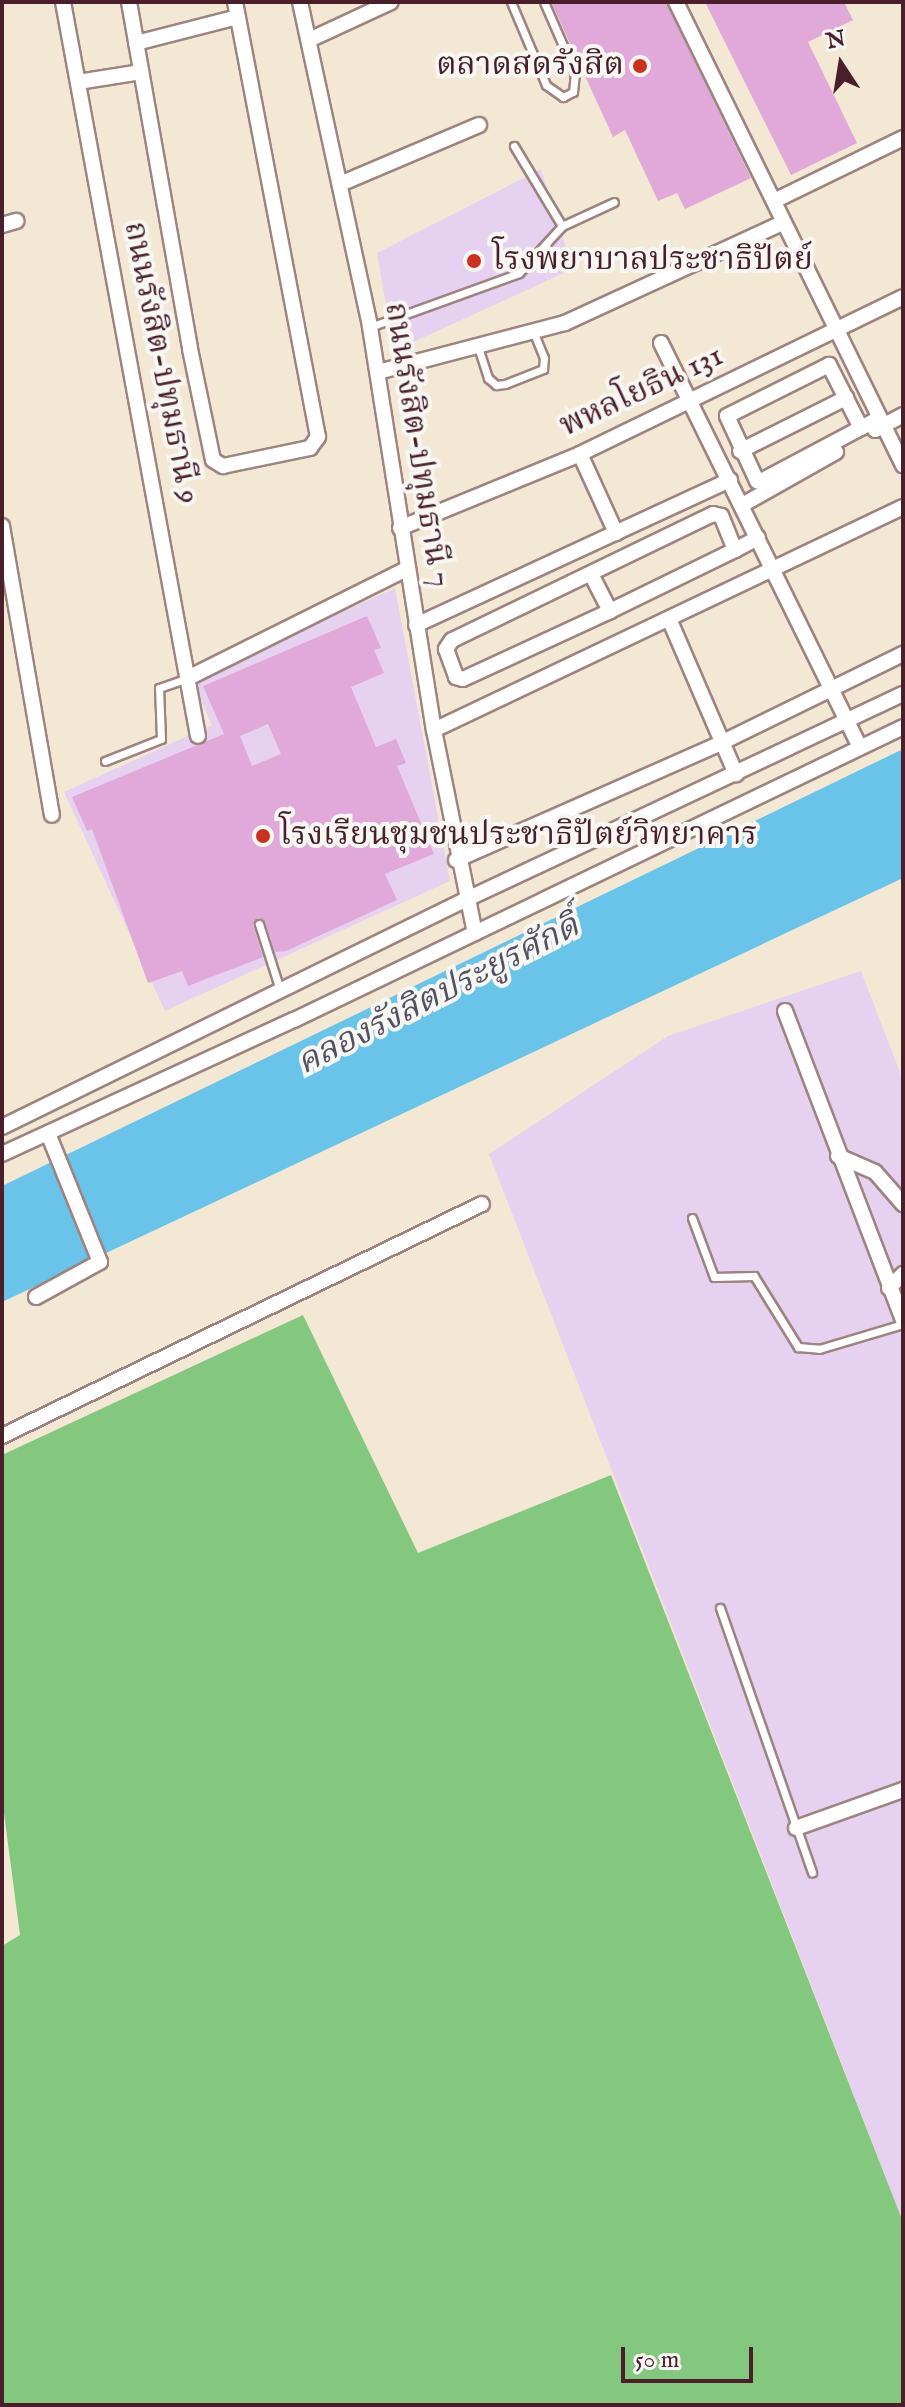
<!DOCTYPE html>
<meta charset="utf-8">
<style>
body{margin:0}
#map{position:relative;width:905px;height:2407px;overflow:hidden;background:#f3e8d4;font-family:"IM FELL English","Noto Serif Thai",serif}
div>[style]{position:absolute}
.built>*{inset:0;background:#e6d2f0}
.green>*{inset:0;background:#84c77f}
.water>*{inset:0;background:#6ac3e8}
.building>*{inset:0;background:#e1a8da}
.roads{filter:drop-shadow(2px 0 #9e8480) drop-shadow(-2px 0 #9e8480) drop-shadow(0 2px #9e8480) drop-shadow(0 -2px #9e8480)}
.service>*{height:7px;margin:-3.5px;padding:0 3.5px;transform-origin:3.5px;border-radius:3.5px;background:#fff}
.minor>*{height:14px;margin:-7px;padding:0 7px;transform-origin:7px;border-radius:7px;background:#fff}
.dots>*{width:22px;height:22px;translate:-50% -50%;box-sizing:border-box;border:4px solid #f6f6f2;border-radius:50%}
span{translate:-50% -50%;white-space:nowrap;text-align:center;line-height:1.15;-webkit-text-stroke:8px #f6f6f2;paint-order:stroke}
.poi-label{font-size:32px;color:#4a1f2b}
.right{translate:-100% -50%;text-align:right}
.left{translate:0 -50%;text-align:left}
.street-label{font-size:32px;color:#4a1f2b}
.water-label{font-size:34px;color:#545064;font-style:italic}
.frame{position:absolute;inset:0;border:4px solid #4a1f2b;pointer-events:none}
.north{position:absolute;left:801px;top:24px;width:80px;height:80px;-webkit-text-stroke:6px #f6f6f2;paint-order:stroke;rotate:348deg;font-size:22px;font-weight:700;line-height:32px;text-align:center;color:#4a1f2b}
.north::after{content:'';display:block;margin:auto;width:28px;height:36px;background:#4a1f2b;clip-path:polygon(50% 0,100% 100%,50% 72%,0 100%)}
.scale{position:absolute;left:621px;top:2347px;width:132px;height:36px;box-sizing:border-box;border:4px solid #4a1f2b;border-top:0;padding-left:10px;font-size:24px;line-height:28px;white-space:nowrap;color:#4a1f2b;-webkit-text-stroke:6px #f6f6f2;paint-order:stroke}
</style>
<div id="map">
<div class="built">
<div style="clip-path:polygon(541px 169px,573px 269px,394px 351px,377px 253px)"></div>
<div style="clip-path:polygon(395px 588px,450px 881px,165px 1011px,64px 792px,212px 725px,192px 681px)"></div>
<div style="clip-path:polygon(861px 971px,903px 1080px,903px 2222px,489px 1154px,668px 1036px)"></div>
</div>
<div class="green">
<div style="clip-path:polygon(303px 1315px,418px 1553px,611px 1475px,903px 2222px,903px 2405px,2px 2405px,2px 1946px,20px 1935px,2px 1798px,2px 1455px)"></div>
</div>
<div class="water">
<div style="clip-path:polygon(903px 749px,903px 878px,2px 1302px,2px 1186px)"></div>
</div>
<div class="building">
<div style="clip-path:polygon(551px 2px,666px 2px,751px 178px,685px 209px,677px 193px,658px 201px,625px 130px,613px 137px)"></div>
<div style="clip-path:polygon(705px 2px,844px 2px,853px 20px,808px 42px,857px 143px,791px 175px)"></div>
<div style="clip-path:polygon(evenodd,367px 616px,381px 648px,374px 650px,384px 673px,351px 687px,376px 747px,396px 739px,406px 763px,397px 766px,434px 854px,385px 874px,397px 900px,286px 951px,275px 952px,265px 921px,258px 918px,253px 925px,263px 957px,188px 986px,182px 971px,148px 983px,92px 829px,87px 831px,72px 797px,224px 734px,203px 686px,367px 616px,268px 724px,281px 754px,252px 766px,240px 736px,268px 724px)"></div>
</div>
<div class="roads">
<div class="service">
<div style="left:511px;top:2px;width:90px;rotate:67.1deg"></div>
<div style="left:546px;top:85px;width:21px;rotate:35deg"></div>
<div style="left:563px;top:97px;width:11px;rotate:-27deg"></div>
<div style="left:573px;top:92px;width:19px;rotate:-84deg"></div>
<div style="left:575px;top:73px;width:77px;rotate:-113.6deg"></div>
<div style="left:514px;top:146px;width:93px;rotate:59deg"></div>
<div style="left:370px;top:327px;width:158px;rotate:-19.9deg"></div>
<div style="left:519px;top:273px;width:64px;rotate:-47.5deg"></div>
<div style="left:562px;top:226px;width:57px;rotate:-24.8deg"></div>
<div style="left:478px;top:347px;width:33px;rotate:72deg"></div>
<div style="left:488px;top:378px;width:11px;rotate:41deg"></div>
<div style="left:496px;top:385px;width:9px;rotate:-6deg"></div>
<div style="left:505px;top:384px;width:41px;rotate:-21.5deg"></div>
<div style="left:543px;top:369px;width:11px;rotate:-85deg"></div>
<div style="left:544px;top:358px;width:27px;rotate:-112deg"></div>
<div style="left:105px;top:761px;width:60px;rotate:-21.4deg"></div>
<div style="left:161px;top:739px;width:51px;rotate:-92.2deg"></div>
<div style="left:159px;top:688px;width:31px;rotate:-19deg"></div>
<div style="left:259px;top:924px;width:69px;rotate:72.3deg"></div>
<div style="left:692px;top:1218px;width:63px;rotate:69.6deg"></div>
<div style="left:714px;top:1277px;width:40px;rotate:-1.4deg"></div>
<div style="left:754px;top:1276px;width:84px;rotate:58.2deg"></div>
<div style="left:798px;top:1347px;width:21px;rotate:5deg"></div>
<div style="left:819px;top:1349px;width:88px;rotate:-16.6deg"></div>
<div style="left:720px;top:1608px;width:280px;rotate:70.8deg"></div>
</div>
<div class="minor">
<div style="left:63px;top:2px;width:746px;rotate:79.58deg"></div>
<div style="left:129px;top:2px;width:352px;rotate:80deg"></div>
<div style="left:190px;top:349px;width:113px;rotate:78.3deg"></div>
<div style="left:213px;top:460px;width:12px;rotate:31deg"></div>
<div style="left:223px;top:466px;width:89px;rotate:-11.7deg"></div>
<div style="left:310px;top:448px;width:14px;rotate:-54deg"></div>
<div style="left:318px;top:437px;width:443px;rotate:-100.8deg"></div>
<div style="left:300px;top:2px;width:332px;rotate:77.8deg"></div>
<div style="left:370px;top:327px;width:408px;rotate:81deg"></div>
<div style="left:434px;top:730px;width:207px;rotate:78.6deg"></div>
<div style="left:676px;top:2px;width:516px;rotate:63.88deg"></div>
<div style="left:309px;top:40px;width:90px;rotate:-24.9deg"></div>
<div style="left:136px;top:43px;width:105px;rotate:-14.3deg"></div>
<div style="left:78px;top:82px;width:64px;rotate:-9deg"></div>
<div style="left:340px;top:184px;width:151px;rotate:-23deg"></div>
<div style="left:774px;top:201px;width:144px;rotate:-26deg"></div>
<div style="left:2px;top:225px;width:15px;rotate:-16deg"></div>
<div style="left:661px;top:343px;width:450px;rotate:63.8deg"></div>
<div style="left:378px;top:372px;width:193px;rotate:-14.7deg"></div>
<div style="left:565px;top:323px;width:239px;rotate:-24.7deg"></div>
<div style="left:861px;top:428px;width:71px;rotate:-116.9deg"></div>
<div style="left:829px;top:365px;width:114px;rotate:153.4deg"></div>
<div style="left:727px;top:416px;width:72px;rotate:65.2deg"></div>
<div style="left:757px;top:481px;width:6px;rotate:-9deg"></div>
<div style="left:763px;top:480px;width:111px;rotate:-28deg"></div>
<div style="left:861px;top:428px;width:21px;rotate:-29deg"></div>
<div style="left:875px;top:430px;width:32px;rotate:-28deg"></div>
<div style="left:740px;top:451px;width:119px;rotate:-26.6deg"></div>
<div style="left:580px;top:454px;width:87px;rotate:65.5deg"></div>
<div style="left:742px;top:505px;width:108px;rotate:-29.4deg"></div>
<div style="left:2px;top:526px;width:293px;rotate:80.2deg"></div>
<div style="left:400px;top:528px;width:195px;rotate:-22.3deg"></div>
<div style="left:580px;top:454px;width:359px;rotate:-25.9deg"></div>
<div style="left:735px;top:550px;width:37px;rotate:-112deg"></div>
<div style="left:721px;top:516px;width:8px;rotate:-166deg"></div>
<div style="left:713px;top:514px;width:290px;rotate:154.2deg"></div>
<div style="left:452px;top:640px;width:11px;rotate:124deg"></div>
<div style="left:446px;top:649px;width:30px;rotate:70deg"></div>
<div style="left:456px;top:677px;width:7px;rotate:16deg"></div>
<div style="left:463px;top:679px;width:162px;rotate:-24.8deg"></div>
<div style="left:610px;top:611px;width:139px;rotate:-26deg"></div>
<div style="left:735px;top:550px;width:26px;rotate:-28deg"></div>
<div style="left:591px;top:574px;width:42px;rotate:62.8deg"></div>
<div style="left:670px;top:621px;width:167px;rotate:66.7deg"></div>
<div style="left:416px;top:625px;width:346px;rotate:-24.8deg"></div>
<div style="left:188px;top:678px;width:245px;rotate:-26.5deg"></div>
<div style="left:434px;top:730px;width:519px;rotate:-25.43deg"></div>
<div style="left:456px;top:860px;width:290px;rotate:-23.8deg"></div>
<div style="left:721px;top:743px;width:203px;rotate:-26.1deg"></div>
<div style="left:785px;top:1011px;width:331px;rotate:69.1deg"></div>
<div style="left:2px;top:1127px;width:516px;rotate:-26.12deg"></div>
<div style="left:465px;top:900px;width:484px;rotate:-25.2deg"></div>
<div style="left:2px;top:1154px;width:321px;rotate:-24.7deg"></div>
<div style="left:294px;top:1020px;width:676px;rotate:-25.69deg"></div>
<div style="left:838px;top:1156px;width:40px;rotate:23.4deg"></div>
<div style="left:875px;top:1172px;width:43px;rotate:48.8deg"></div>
<div style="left:889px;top:1288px;width:20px;rotate:-45deg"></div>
<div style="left:36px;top:1297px;width:73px;rotate:-28.7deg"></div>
<div style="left:100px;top:1262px;width:139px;rotate:-112deg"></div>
<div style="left:2px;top:1436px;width:533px;rotate:-25.8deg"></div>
<div style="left:796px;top:1828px;width:114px;rotate:-19.6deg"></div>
</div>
</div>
<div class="dots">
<div style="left:640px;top:66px;background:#c8321e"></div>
<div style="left:474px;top:261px;background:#c8321e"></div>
<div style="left:263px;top:836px;background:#c8321e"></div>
</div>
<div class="poi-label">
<span class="right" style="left:624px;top:66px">ตลาดสดรังสิต</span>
<span class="left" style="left:492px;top:261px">โรงพยาบาลประชาธิปัตย์</span>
<span class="left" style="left:279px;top:836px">โรงเรียนชุมชนประชาธิปัตย์วิทยาคาร</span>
</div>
<div class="street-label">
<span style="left:160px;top:363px;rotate:79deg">ถนนรังสิต-ปทุมธานี 9</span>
<span style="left:642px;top:392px;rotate:-25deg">พหลโยธิน 131</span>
<span style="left:416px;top:445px;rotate:81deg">ถนนรังสิต-ปทุมธานี 7</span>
</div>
<div class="water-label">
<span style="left:438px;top:995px;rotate:-27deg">คลองรังสิตประยูรศักดิ์</span>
</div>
<div class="frame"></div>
<div class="north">N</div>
<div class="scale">50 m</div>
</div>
